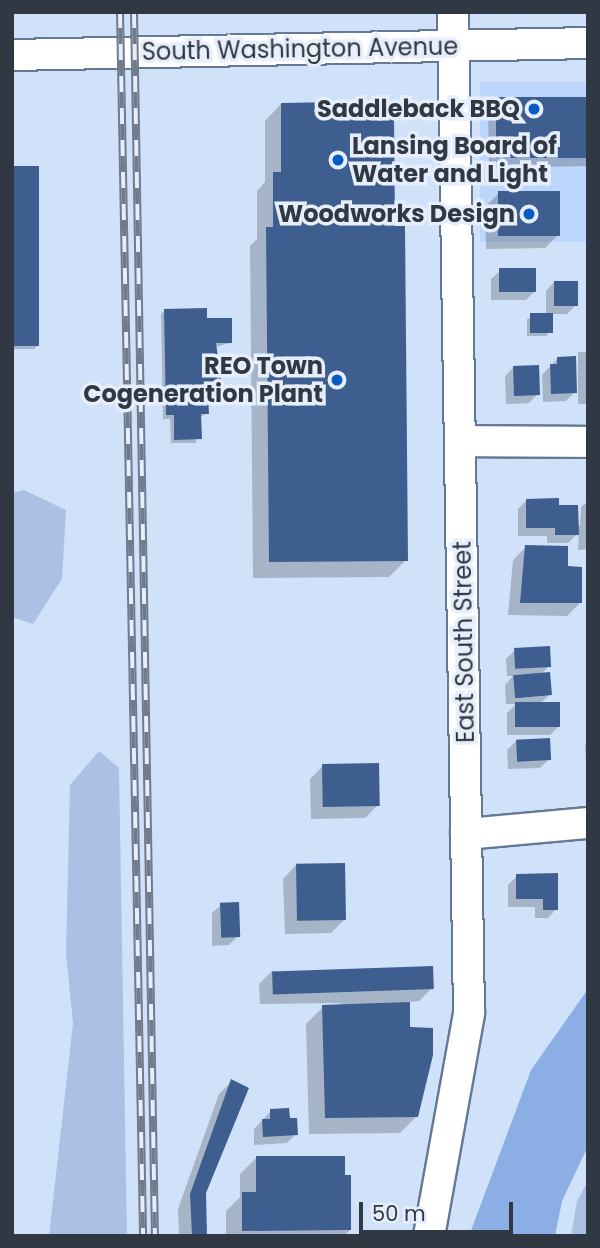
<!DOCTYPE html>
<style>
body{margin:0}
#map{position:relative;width:600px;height:1248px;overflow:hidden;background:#d0e1fa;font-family:Poppins,sans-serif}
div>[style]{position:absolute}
.built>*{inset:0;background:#bdd6fb;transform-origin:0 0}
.green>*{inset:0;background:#abc1e3}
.water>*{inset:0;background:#8bafe5}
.shadow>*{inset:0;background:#0003;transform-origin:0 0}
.building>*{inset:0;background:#3d5e8f;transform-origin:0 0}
.roads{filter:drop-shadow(2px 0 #667994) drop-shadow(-2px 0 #667994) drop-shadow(0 2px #667994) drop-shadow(0 -2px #667994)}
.minor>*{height:30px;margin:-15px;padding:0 15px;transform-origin:15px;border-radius:15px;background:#fff}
.rail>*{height:8px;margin-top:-4px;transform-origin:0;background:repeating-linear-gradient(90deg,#e5eefa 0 16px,#707c8d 0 32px);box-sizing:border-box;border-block:2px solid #707c8d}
.dots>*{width:19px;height:19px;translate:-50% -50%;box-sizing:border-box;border:4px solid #e5eefa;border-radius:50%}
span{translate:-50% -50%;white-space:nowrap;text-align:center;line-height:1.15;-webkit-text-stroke:7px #e5eefa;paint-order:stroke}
.street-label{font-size:24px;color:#303844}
.poi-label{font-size:24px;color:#303844;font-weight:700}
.right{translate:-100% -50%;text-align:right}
.left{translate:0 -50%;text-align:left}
.frame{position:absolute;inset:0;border:14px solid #303844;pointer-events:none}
.scale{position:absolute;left:359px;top:1202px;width:154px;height:32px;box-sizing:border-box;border:4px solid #303844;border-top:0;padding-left:9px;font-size:21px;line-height:24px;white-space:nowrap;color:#303844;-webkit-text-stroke:5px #e5eefa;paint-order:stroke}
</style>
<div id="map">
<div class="built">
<div style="left:588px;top:82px;width:160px;height:108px;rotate:90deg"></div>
</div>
<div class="green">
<div style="clip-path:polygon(24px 490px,66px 510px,62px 579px,33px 624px,12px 617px,12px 493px)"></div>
<div style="clip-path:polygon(99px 751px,119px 768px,127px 1236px,49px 1236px,73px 1023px,66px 953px,70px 785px)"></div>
<div style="clip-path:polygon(588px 1181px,588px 1236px,571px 1236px,577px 1201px)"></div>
</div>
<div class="water">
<div style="clip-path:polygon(588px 989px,588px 1146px,562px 1201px,555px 1236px,469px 1236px,531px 1070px)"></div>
</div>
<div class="shadow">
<div style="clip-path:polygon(588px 98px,588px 166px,489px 168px,488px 108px,497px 99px)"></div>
<div style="clip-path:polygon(281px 104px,336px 121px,394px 228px,406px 560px,389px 577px,253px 578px,250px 246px,257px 239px,257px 191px,265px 182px,265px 121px)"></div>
<div style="clip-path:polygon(12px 168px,38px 345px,34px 349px,12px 349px)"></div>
<div style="clip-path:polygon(499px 193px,558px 235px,545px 248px,486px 249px,485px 207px)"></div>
<div style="clip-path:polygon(500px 271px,535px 291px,526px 300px,491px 300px,491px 279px)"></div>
<div style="clip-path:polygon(554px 282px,576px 305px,567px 314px,551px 314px,547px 336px,527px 336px,527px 319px,546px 315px,546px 291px)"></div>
<div style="clip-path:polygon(165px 310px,205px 320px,230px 343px,215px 347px,221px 386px,206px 395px,207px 413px,199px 418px,196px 443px,171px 443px,170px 419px,163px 419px,161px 314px)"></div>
<div style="left:588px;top:352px;width:52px;height:10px;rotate:90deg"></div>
<div style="clip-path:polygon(557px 359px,575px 392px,566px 401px,543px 402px,542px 375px)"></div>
<div style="clip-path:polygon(514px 367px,538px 394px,529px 403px,506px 404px,505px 376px)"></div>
<div style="clip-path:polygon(527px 500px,558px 507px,580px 526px,581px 507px,588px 501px,588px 549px,578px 550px,579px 532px,568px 543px,547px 543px,547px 536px,518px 536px,518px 509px)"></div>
<div style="clip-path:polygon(526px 547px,566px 568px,580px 603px,567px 616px,508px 615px,513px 560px)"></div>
<div style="clip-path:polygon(515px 650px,549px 666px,541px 674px,550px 694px,540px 704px,559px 726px,550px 735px,507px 735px,507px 713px,516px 704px,506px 704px,505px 685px,513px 676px,507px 676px,506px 659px)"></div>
<div style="clip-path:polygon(516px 741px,549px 759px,540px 768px,508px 769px,507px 750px)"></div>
<div style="clip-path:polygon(588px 742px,588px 780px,587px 780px,585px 745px)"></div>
<div style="clip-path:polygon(323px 766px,378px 805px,365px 818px,311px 819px,310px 779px)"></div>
<div style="clip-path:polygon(296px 865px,344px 920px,331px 933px,285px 934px,283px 879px)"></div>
<div style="clip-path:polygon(517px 876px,556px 909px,548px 918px,535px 918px,535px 907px,508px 907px,508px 885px)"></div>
<div style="clip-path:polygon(221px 905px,238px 936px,229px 945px,212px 946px,212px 913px)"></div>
<div style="clip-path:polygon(272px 971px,432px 988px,419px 1001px,408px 1002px,417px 1116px,400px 1133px,309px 1134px,306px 1024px,323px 1007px,343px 1003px,260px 1004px,259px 984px)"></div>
<div style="clip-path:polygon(232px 1081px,204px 1193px,205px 1236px,179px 1236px,178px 1209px,219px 1094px)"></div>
<div style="clip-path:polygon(271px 1111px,288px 1120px,296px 1134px,287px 1143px,254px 1145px,254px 1129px)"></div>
<div style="clip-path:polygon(256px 1158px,350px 1230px,344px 1236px,226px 1236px,226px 1211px,240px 1197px,240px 1174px)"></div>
</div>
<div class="building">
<div style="left:588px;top:97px;width:61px;height:92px;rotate:90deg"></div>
<div style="clip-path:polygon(338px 102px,338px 119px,394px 118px,395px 226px,405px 226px,408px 561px,269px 562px,266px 227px,273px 227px,273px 172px,281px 172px,281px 103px)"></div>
<div style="left:12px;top:166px;width:27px;height:180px"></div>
<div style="left:560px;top:191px;width:45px;height:62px;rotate:90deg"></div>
<div style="left:536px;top:268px;width:24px;height:37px;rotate:90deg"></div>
<div style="left:554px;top:281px;width:24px;height:25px"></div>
<div style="clip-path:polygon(207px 308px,207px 318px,232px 318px,232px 343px,216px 343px,222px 386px,208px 394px,209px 414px,201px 414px,202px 439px,174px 440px,174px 415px,166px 415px,164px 309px)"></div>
<div style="left:530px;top:313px;width:23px;height:20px"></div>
<div style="clip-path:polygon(576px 356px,577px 393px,551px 394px,550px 364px,557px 364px,557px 357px)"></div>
<div style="left:539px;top:365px;width:30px;height:26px;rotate:88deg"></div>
<div style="clip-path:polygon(559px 498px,559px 505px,578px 505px,579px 535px,555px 535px,555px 528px,526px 528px,526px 499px)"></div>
<div style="clip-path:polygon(525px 545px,568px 546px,568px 566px,582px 567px,582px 603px,520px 603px)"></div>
<div style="left:550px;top:646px;width:21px;height:36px;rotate:87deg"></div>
<div style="left:550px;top:672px;width:23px;height:37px;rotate:85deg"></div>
<div style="left:515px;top:702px;width:45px;height:25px"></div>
<div style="left:550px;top:738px;width:22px;height:34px;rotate:87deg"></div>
<div style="left:379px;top:763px;width:43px;height:57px;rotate:89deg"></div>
<div style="left:345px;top:863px;width:57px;height:49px;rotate:89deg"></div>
<div style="clip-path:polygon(558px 873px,558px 910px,543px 910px,543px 899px,516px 899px,516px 874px)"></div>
<div style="left:239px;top:902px;width:35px;height:19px;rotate:88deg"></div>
<div style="left:433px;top:966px;width:23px;height:161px;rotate:88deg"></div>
<div style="clip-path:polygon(410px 1002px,410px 1027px,433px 1028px,433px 1055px,418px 1117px,325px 1118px,322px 1005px)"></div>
<div style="clip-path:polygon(231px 1079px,249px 1088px,206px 1193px,207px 1236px,192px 1236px,190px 1194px)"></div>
<div style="clip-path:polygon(289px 1108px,290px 1118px,297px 1118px,298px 1135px,263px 1137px,262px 1119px,270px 1119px,270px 1109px)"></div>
<div style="clip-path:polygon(256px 1156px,345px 1156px,345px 1175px,351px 1175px,351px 1230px,242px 1231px,242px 1192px,256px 1192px)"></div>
</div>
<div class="roads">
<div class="minor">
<div style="left:12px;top:55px;width:576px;rotate:-1.19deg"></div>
<div style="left:460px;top:441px;width:128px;rotate:0.4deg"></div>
<div style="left:466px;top:834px;width:122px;rotate:-5.2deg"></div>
<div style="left:429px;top:1236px;width:227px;rotate:-79.8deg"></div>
<div style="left:469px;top:1013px;width:1001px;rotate:-90.92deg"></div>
</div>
</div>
<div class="rail">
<div style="left:120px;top:12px;width:1224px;rotate:88.92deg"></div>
<div style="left:134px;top:12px;width:1224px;rotate:89.02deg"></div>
</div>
<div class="dots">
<div style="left:534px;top:109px;background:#065bc4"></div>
<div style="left:338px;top:160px;background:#065bc4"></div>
<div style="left:529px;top:214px;background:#065bc4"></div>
<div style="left:337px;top:380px;background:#065bc4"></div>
</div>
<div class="street-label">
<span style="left:300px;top:49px;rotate:-1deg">South Washington Avenue</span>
<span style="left:464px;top:642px;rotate:-91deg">East South Street</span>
</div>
<div class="poi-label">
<span class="right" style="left:520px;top:109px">Saddleback BBQ</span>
<span class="left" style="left:352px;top:160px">Lansing Board of<br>Water and Light</span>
<span class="right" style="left:515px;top:214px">Woodworks Design</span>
<span class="right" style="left:323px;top:380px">REO Town<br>Cogeneration Plant</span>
</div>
<div class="frame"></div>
<div class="scale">50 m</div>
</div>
